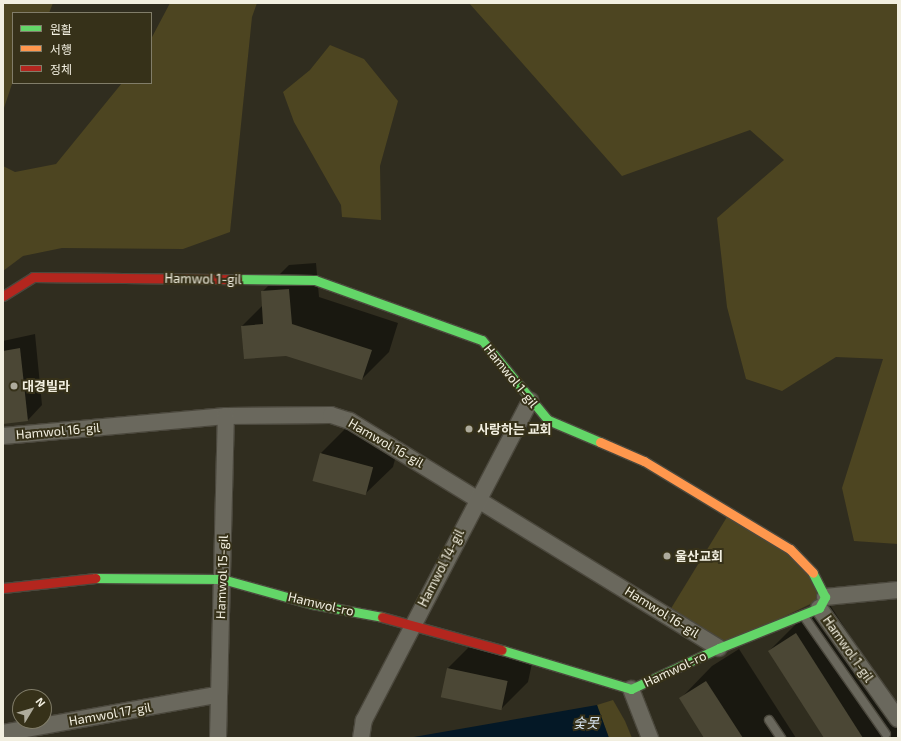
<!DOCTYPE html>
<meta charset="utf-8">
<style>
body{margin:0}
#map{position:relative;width:901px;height:741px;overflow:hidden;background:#302d1f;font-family:"Exo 2","Noto Sans KR",sans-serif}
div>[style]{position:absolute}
.green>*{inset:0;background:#4d4521}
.water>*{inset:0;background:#041826}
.shadow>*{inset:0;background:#0007}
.building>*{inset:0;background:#4b4735;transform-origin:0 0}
.roads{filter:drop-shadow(1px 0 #4b483d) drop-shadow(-1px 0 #4b483d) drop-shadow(0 1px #4b483d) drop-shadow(0 -1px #4b483d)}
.lane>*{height:8px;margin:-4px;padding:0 4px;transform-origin:4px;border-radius:4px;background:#6a685d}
.street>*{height:16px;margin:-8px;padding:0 8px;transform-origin:8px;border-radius:8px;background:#6a685d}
.fast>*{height:9px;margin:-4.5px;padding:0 4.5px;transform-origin:4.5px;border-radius:4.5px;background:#63d668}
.slow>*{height:9px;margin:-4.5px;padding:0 4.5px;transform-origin:4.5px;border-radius:4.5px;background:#ff974d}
.jam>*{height:9px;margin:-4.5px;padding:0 4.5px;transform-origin:4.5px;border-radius:4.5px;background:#b3261e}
.dots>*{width:11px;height:11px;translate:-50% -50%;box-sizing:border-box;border:2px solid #363119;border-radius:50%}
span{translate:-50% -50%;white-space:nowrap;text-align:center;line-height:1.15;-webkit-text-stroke:4px #363119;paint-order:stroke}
.street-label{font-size:13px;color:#f2efe0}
.poi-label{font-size:13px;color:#f2efe0;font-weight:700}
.left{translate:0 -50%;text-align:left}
.water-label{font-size:14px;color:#d8e6f2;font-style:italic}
.frame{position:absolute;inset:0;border:4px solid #f2efe0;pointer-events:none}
.legend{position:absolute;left:12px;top:12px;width:140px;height:72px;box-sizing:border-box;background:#363119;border:1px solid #817d69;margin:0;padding:5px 7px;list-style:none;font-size:12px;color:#f2efe0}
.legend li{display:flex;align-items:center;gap:8px;height:20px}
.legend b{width:20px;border:1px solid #817d69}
.north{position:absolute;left:12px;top:689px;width:40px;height:40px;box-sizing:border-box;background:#363119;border:1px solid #817d69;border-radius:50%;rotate:52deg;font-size:11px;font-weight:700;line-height:16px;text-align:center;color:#f2efe0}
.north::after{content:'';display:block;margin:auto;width:14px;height:18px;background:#aeab9c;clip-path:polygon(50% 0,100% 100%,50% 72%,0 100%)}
</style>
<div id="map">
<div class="green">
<div style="clip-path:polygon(3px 3px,53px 3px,49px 13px,13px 13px,13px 81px,3px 111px)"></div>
<div style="clip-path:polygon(170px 3px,257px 3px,252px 17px,230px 232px,183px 249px,62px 248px,23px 256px,3px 271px,3px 166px,15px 172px,56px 164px,122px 83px,151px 83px,151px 39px)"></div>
<div style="clip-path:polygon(469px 3px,898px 3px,898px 544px,854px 541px,842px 488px,883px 359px,836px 357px,782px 391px,746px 379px,727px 307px,717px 218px,784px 160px,750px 130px,622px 176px)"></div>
<div style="clip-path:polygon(330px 45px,364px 59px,398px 101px,380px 166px,381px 220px,342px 217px,341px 205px,294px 122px,283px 92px,310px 70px)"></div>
<div style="clip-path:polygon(730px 512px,790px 549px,825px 597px,719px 648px,667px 615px)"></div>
<div style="clip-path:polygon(613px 700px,625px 721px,632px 738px,609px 738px,597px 705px)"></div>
</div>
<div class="water">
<div style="clip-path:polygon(597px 705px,609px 738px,408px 738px)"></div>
</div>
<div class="shadow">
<div style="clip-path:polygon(316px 263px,319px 297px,398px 323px,389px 352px,362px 379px,242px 326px,263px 305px,262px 292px,289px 265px)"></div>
<div style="clip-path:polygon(35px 334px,42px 405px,28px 420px,3px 423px,3px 341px)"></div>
<div style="clip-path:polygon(348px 426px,400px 440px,393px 467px,365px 494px,321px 453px)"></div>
<div style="clip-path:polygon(828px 602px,898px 710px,898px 738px,825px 738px,769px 651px,801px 619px)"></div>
<div style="clip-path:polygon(475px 641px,534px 654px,528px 682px,501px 709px,448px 668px)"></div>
<div style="clip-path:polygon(739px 649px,796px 738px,706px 738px,680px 699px,712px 666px)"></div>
</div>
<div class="building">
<div style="clip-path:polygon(289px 289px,292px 324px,372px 350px,362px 380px,286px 356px,244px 359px,241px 326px,263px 324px,261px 291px)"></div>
<div style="clip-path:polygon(20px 348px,28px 421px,3px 424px,3px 351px)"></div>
<div style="left:320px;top:453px;width:55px;height:29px;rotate:15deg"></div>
<div style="clip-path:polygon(796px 633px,863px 738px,824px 738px,768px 651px)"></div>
<div style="left:447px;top:668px;width:62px;height:30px;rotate:12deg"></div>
<div style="clip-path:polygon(706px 681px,743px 738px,704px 738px,679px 698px)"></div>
</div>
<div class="roads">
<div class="lane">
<div style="left:803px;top:615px;width:145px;rotate:55.1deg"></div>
<div style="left:769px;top:720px;width:22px;rotate:56deg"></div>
</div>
<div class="street">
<div style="left:3px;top:436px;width:224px;rotate:-5.1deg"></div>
<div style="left:226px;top:416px;width:105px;rotate:-0.5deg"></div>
<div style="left:331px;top:415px;width:20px;rotate:18deg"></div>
<div style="left:350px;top:421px;width:433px;rotate:31.6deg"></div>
<div style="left:825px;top:597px;width:73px;rotate:-5.5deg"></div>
<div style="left:819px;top:608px;width:136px;rotate:54.6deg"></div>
<div style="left:631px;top:689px;width:53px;rotate:68.8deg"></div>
<div style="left:3px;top:733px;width:217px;rotate:-10.1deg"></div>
<div style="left:218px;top:738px;width:322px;rotate:-88.6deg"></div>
<div style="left:361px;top:738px;width:18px;rotate:-81deg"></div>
<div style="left:364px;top:720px;width:360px;rotate:-62.5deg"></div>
</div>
<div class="fast">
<div style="left:237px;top:279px;width:78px;rotate:0.7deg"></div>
<div style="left:315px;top:280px;width:177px;rotate:19.8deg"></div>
<div style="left:482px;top:340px;width:104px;rotate:50.5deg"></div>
<div style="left:548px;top:420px;width:56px;rotate:22.9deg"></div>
<div style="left:95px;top:578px;width:127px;rotate:0.5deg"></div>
<div style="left:222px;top:579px;width:93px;rotate:15.5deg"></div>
<div style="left:312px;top:604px;width:71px;rotate:10.5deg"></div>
<div style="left:502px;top:650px;width:135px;rotate:16.8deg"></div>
<div style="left:631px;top:689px;width:97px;rotate:-25deg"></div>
<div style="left:719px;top:648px;width:108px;rotate:-21.8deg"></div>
<div style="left:819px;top:608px;width:13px;rotate:-61deg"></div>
<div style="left:825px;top:597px;width:27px;rotate:-117deg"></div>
</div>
<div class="slow">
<div style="left:600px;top:442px;width:48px;rotate:23.4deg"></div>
<div style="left:644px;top:461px;width:170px;rotate:31.1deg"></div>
<div style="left:790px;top:549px;width:33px;rotate:46deg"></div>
</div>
<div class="jam">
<div style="left:3px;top:296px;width:36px;rotate:-32deg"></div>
<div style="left:33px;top:277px;width:204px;rotate:0.6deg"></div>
<div style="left:3px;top:588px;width:93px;rotate:-6.2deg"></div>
<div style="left:382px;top:617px;width:124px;rotate:15.4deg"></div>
</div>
</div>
<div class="dots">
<div style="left:14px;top:386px;background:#aeab9c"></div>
<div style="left:469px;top:429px;background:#aeab9c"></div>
<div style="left:667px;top:556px;background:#aeab9c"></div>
</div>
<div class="street-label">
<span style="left:203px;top:279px;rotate:1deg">Hamwol 1-gil</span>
<span style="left:511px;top:376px;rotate:51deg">Hamwol 1-gil</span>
<span style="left:58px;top:431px;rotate:-5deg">Hamwol 16-gil</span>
<span style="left:386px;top:443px;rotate:30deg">Hamwol 16-gil</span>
<span style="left:441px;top:568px;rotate:-63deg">Hamwol 14-gil</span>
<span style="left:222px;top:577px;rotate:-88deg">Hamwol 15-gil</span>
<span style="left:321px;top:604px;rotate:13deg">Hamwol-ro</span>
<span style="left:662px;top:612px;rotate:32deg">Hamwol 16-gil</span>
<span style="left:848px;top:649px;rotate:55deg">Hamwol 1-gil</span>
<span style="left:675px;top:669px;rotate:-25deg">Hamwol-ro</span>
<span style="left:110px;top:714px;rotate:-10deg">Hamwol 17-gil</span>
</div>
<div class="poi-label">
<span class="left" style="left:22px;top:386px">대경빌라</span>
<span class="left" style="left:477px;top:429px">사랑하는 교회</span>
<span class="left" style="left:675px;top:556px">울산교회</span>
</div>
<div class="water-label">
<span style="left:586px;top:723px">숯못</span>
</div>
<div class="frame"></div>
<ul class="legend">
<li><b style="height:5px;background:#63d668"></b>원활</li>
<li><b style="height:5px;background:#ff974d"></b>서행</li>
<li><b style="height:5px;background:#b3261e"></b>정체</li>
</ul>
<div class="north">N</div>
</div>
